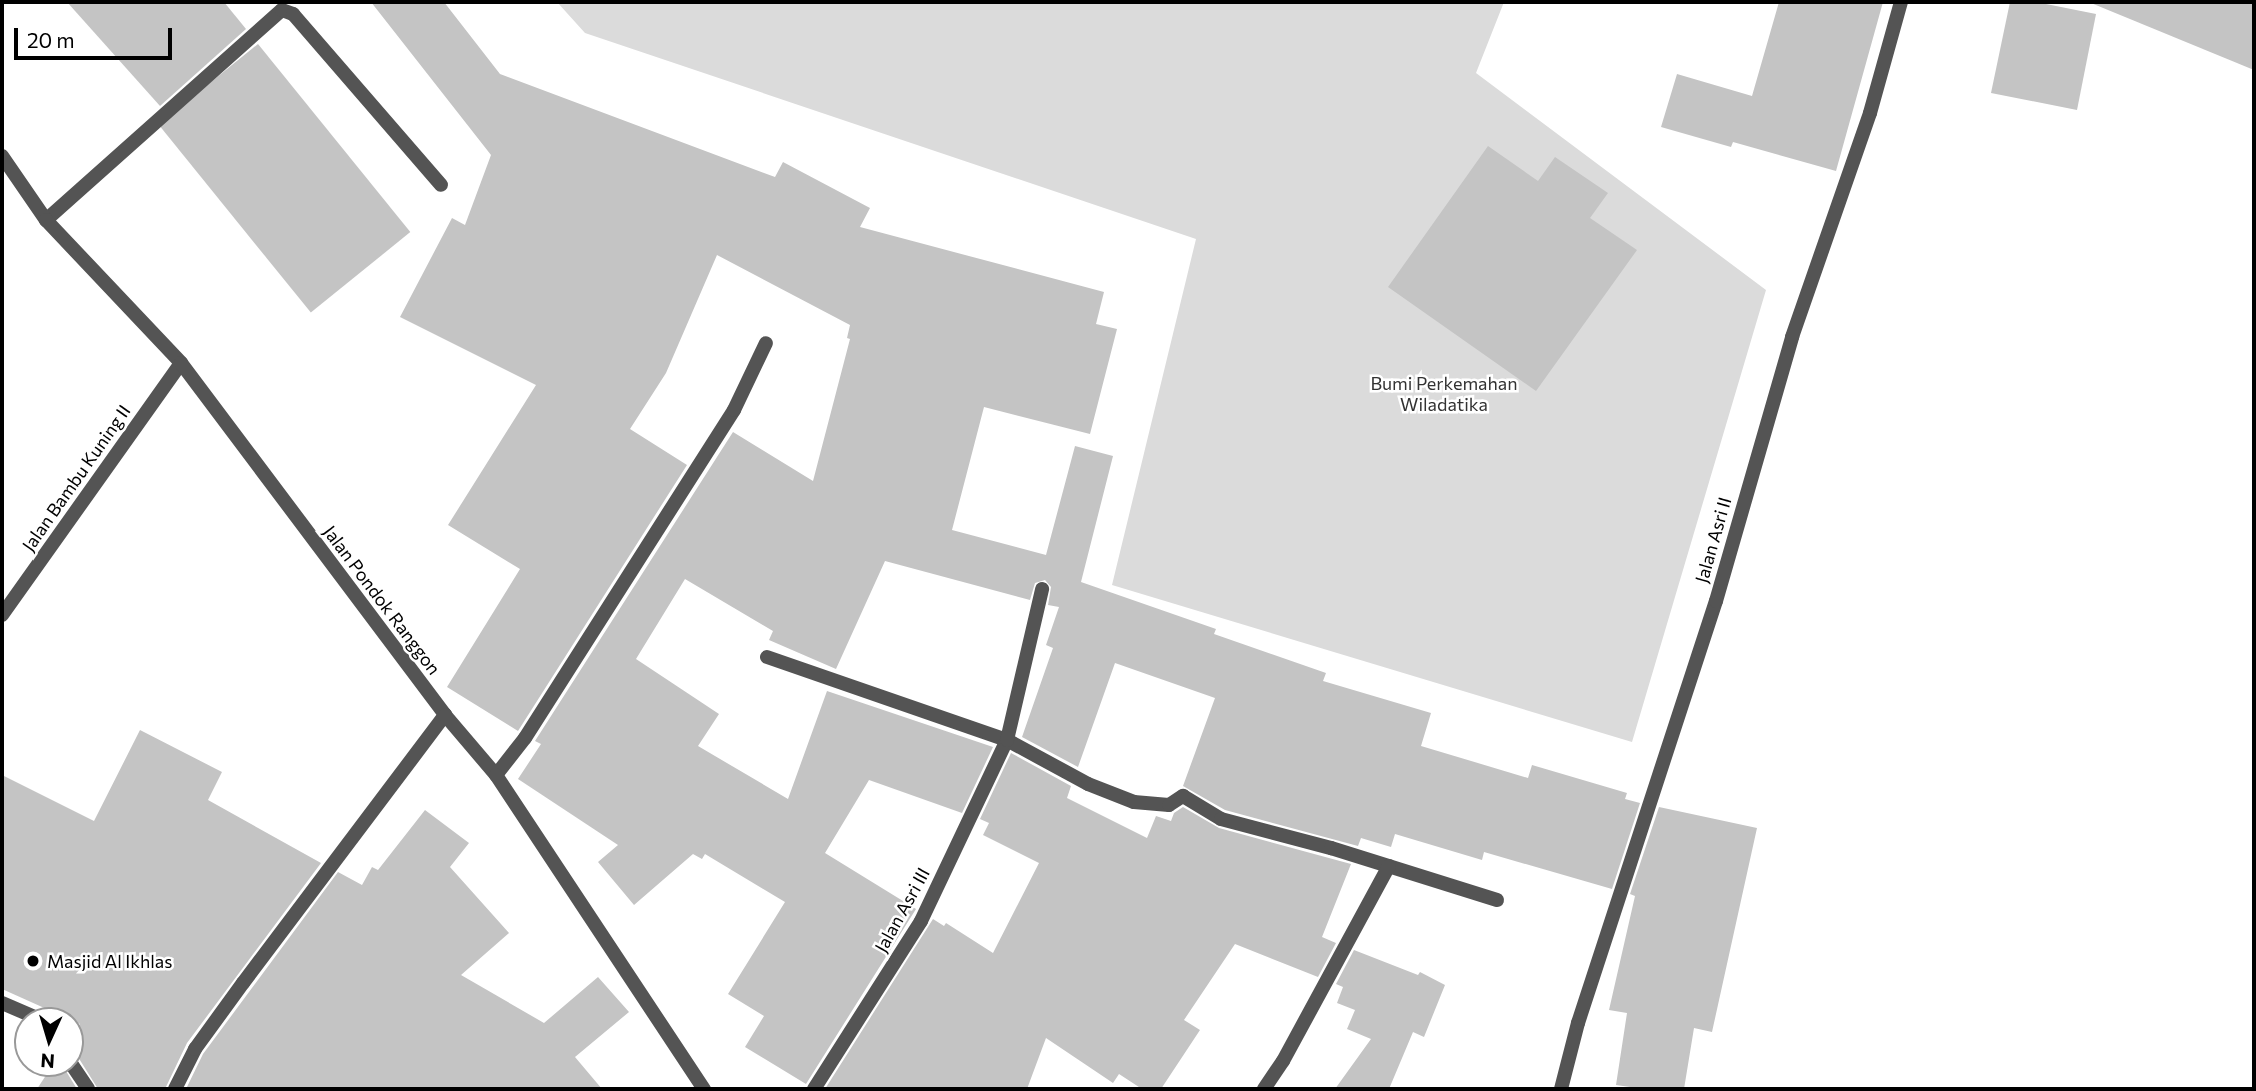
<!DOCTYPE html>
<style>
body{margin:0}
#map{position:relative;width:2256px;height:1091px;overflow:hidden;background:#fff;font-family:Commissioner,sans-serif}
div>[style]{position:absolute}
.green>*{inset:0;background:#dbdbdb}
.building>*{inset:0;background:#c4c4c4;transform-origin:0 0}
.service>*{height:14px;margin:-7px;padding:0 7px;transform-origin:7px;border-radius:7px;background:#545454}
.minor>*{height:14px;margin:-7px;padding:0 7px;transform-origin:7px;border-radius:7px;background:#545454}
.tertiary>*{height:14px;margin:-7px;padding:0 7px;transform-origin:7px;border-radius:7px;background:#545454}
.dots>*{width:19px;height:19px;translate:-50% -50%;box-sizing:border-box;border:4px solid #fff;border-radius:50%}
span{translate:-50% -50%;white-space:nowrap;text-align:center;line-height:1.15;-webkit-text-stroke:5px #fff;paint-order:stroke}
.park-label{font-size:18px;color:#323232}
.street-label{font-size:18px;color:#000}
.poi-label{font-size:18px;color:#000}
.left{translate:0 -50%;text-align:left}
.frame{position:absolute;inset:0;border:4px solid #000;pointer-events:none}
.north{position:absolute;left:14px;top:1007px;width:70px;height:70px;box-sizing:border-box;background:#fff;border:2px solid #999;border-radius:50%;rotate:184deg;font-size:19px;font-weight:700;line-height:28px;text-align:center;color:#000}
.north::after{content:'';display:block;margin:auto;width:24px;height:32px;background:#000;clip-path:polygon(50% 0,100% 100%,50% 72%,0 100%)}
.scale{position:absolute;left:14px;top:28px;width:158px;height:32px;box-sizing:border-box;border:4px solid #000;border-top:0;padding-left:9px;font-size:21px;line-height:24px;white-space:nowrap;color:#000;-webkit-text-stroke:5px #fff;paint-order:stroke}
</style>
<div id="map">
<div class="green">
<div style="clip-path:polygon(557px 2px,1504px 2px,1476px 73px,1766px 290px,1632px 742px,1112px 585px,1196px 239px,585px 33px)"></div>
</div>
<div class="building">
<div style="clip-path:polygon(67px 2px,224px 2px,246px 29px,160px 106px)"></div>
<div style="clip-path:polygon(371px 2px,444px 2px,500px 74px,775px 177px,783px 162px,870px 208px,860px 227px,1104px 292px,1096px 324px,1117px 329px,1090px 434px,984px 407px,952px 530px,1046px 555px,1075px 446px,1113px 456px,1081px 582px,1216px 629px,1214px 634px,1326px 673px,1323px 681px,1431px 713px,1421px 746px,1528px 778px,1532px 765px,1627px 793px,1625px 799px,1640px 803px,1612px 889px,1484px 852px,1482px 860px,1395px 834px,1391px 847px,1361px 838px,1358px 846px,1225px 810px,1183px 786px,1215px 698px,1115px 663px,1078px 767px,1022px 737px,1053px 648px,1046px 645px,1059px 607px,1048px 605px,1051px 587px,1045px 580px,1035px 583px,1030px 600px,885px 561px,836px 669px,769px 640px,773px 631px,685px 579px,636px 659px,719px 714px,698px 746px,788px 799px,827px 691px,993px 747px,962px 813px,869px 780px,825px 853px,916px 909px,806px 1084px,745px 1047px,764px 1016px,728px 994px,785px 902px,705px 854px,702px 859px,693px 854px,634px 905px,598px 862px,618px 845px,518px 779px,541px 744px,535px 741px,733px 432px,813px 481px,850px 339px,847px 338px,850px 325px,717px 255px,666px 373px,630px 429px,687px 465px,518px 731px,447px 687px,520px 569px,448px 525px,536px 385px,400px 317px,452px 218px,465px 225px,491px 155px)"></div>
<div style="clip-path:polygon(1779px 2px,1883px 2px,1836px 171px,1733px 142px,1731px 147px,1661px 127px,1677px 74px,1752px 96px)"></div>
<div style="clip-path:polygon(2010px 2px,2036px 2px,2096px 14px,2077px 110px,1991px 93px)"></div>
<div style="clip-path:polygon(2091px 2px,2254px 2px,2254px 70px,2091px 3px)"></div>
<div style="left:258px;top:44px;width:242px;height:128px;rotate:51deg"></div>
<div style="clip-path:polygon(1488px 146px,1538px 181px,1555px 157px,1608px 193px,1590px 218px,1637px 250px,1536px 391px,1388px 287px)"></div>
<div style="clip-path:polygon(140px 730px,222px 772px,208px 800px,321px 863px,187px 1043px,165px 1089px,98px 1089px,78px 1057px,70px 1052px,70px 1039px,80px 1024px,2px 989px,2px 775px,94px 821px)"></div>
<div style="clip-path:polygon(1011px 753px,1071px 786px,1067px 798px,1147px 838px,1156px 816px,1171px 821px,1174px 813px,1183px 807px,1219px 828px,1351px 864px,1322px 937px,1336px 943px,1318px 977px,1235px 944px,1184px 1020px,1200px 1030px,1161px 1089px,1142px 1089px,1119px 1074px,1113px 1083px,1046px 1038px,1027px 1089px,825px 1089px,933px 919px,944px 926px,946px 923px,993px 953px,1039px 863px,983px 835px,989px 823px,980px 819px)"></div>
<div style="clip-path:polygon(1659px 807px,1757px 828px,1712px 1032px,1694px 1028px,1684px 1089px,1644px 1089px,1616px 1085px,1627px 1013px,1609px 1010px,1635px 896px,1630px 894px)"></div>
<div style="clip-path:polygon(425px 810px,469px 843px,450px 867px,509px 933px,461px 975px,544px 1023px,598px 977px,629px 1012px,575px 1057px,602px 1089px,186px 1089px,203px 1054px,338px 872px,362px 885px,372px 867px,378px 870px)"></div>
<div style="clip-path:polygon(1354px 950px,1418px 975px,1420px 972px,1445px 985px,1424px 1037px,1413px 1032px,1389px 1089px,1335px 1089px,1371px 1039px,1347px 1029px,1355px 1010px,1337px 1003px,1343px 987px,1336px 984px)"></div>
<div style="clip-path:polygon(54px 1063px,61px 1063px,77px 1089px,37px 1089px)"></div>
</div>
<div class="service">
<div style="left:46px;top:220px;width:316px;rotate:-41.7deg"></div>
<div style="left:282px;top:10px;width:12px;rotate:20deg"></div>
<div style="left:293px;top:14px;width:226px;rotate:49.1deg"></div>
</div>
<div class="minor">
<div style="left:2px;top:615px;width:309px;rotate:-54.6deg"></div>
<div style="left:767px;top:657px;width:254px;rotate:19.1deg"></div>
<div style="left:1007px;top:740px;width:92px;rotate:28.5deg"></div>
<div style="left:1088px;top:784px;width:49px;rotate:21.4deg"></div>
<div style="left:1134px;top:802px;width:35px;rotate:5deg"></div>
<div style="left:1169px;top:805px;width:17px;rotate:-33deg"></div>
<div style="left:1183px;top:796px;width:44px;rotate:31.2deg"></div>
<div style="left:1221px;top:819px;width:114px;rotate:14.8deg"></div>
<div style="left:1331px;top:848px;width:174px;rotate:17.4deg"></div>
<div style="left:496px;top:775px;width:47px;rotate:-51.9deg"></div>
<div style="left:525px;top:738px;width:389px;rotate:-57.5deg"></div>
<div style="left:734px;top:410px;width:74px;rotate:-64.5deg"></div>
<div style="left:2px;top:1003px;width:46px;rotate:23.2deg"></div>
<div style="left:70px;top:1062px;width:32px;rotate:56deg"></div>
<div style="left:175px;top:1089px;width:45px;rotate:-63.4deg"></div>
<div style="left:195px;top:1049px;width:82px;rotate:-54deg"></div>
<div style="left:243px;top:983px;width:336px;rotate:-53deg"></div>
<div style="left:814px;top:1089px;width:199px;rotate:-57.5deg"></div>
<div style="left:921px;top:921px;width:200px;rotate:-64.6deg"></div>
<div style="left:1007px;top:740px;width:155px;rotate:-76.9deg"></div>
<div style="left:1264px;top:1089px;width:34px;rotate:-56deg"></div>
<div style="left:1283px;top:1061px;width:222px;rotate:-61.5deg"></div>
<div style="left:1561px;top:1089px;width:68px;rotate:-75.6deg"></div>
<div style="left:1578px;top:1023px;width:444px;rotate:-71.9deg"></div>
<div style="left:1716px;top:601px;width:275px;rotate:-73.9deg"></div>
<div style="left:1792px;top:337px;width:237px;rotate:-70.8deg"></div>
<div style="left:1870px;top:113px;width:115px;rotate:-74.4deg"></div>
</div>
<div class="tertiary">
<div style="left:2px;top:156px;width:78px;rotate:55.5deg"></div>
<div style="left:46px;top:220px;width:197px;rotate:46.6deg"></div>
<div style="left:181px;top:363px;width:440px;rotate:53.1deg"></div>
<div style="left:445px;top:715px;width:79px;rotate:49.6deg"></div>
<div style="left:496px;top:775px;width:377px;rotate:56.5deg"></div>
</div>
<div class="dots">
<div style="left:33px;top:961px;background:#000"></div>
</div>
<div class="park-label">
<span style="left:1444px;top:394px">Bumi Perkemahan<br>Wiladatika</span>
</div>
<div class="street-label">
<span style="left:76px;top:478px;rotate:-55deg">Jalan Bambu Kuning II</span>
<span style="left:1713px;top:540px;rotate:-74deg">Jalan Asri II</span>
<span style="left:382px;top:600px;rotate:53deg">Jalan Pondok Ranggon</span>
<span style="left:902px;top:910px;rotate:-61deg">Jalan Asri III</span>
</div>
<div class="poi-label">
<span class="left" style="left:47px;top:961px">Masjid Al Ikhlas</span>
</div>
<div class="frame"></div>
<div class="north">N</div>
<div class="scale">20 m</div>
</div>
